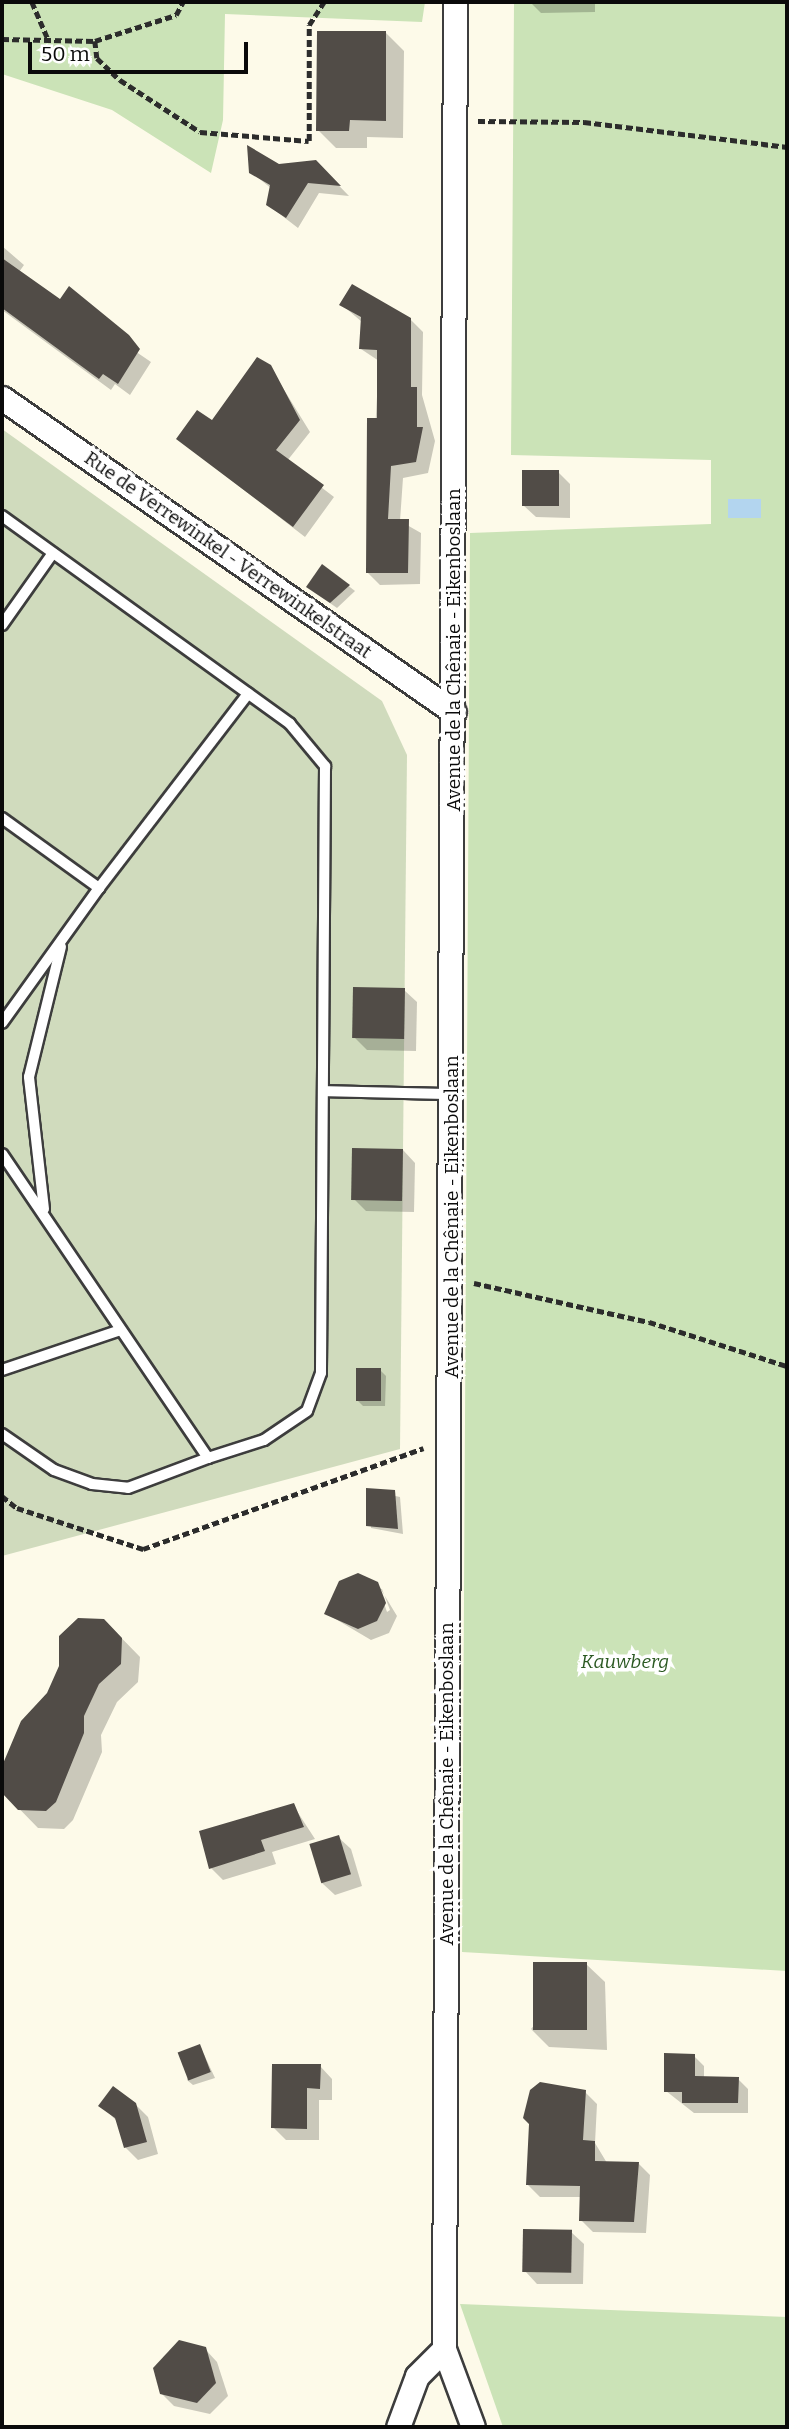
<!DOCTYPE html>
<meta charset="utf-8">
<style>
body{margin:0}
#map{position:relative;width:789px;height:2429px;overflow:hidden;background:#fdfae9;font-family:Bitter,serif}
div>[style]{position:absolute}
.green>*{inset:0;background:#cbe3b7}
.cemetery>*{inset:0;background:#d0dbbd}
.water>*{inset:0;background:#b3d5ef;transform-origin:0 0}
.shadow>*{inset:0;background:#0003}
.building>*{inset:0;background:#514c47;transform-origin:0 0}
.path>*{height:4.5px;margin-top:-2.25px;transform-origin:0;background:repeating-linear-gradient(90deg,#2c2c2c 0 7px,transparent 0 10.5px)}
.roads{filter:drop-shadow(2px 0 #3d3d3d) drop-shadow(-2px 0 #3d3d3d) drop-shadow(0 2px #3d3d3d) drop-shadow(0 -2px #3d3d3d)}
.service>*{height:10px;margin:-5px;padding:0 5px;transform-origin:5px;border-radius:5px;background:#fff}
.minor>*{height:23px;margin:-11.5px;padding:0 11.5px;transform-origin:11.5px;border-radius:11.5px;background:#fff}
span{translate:-50% -50%;white-space:nowrap;text-align:center;line-height:1.15;-webkit-text-stroke:7px #fff;paint-order:stroke}
.street-label{font-size:19px;color:#0a0a0a}
.park-label{font-size:19px;color:#2b5922;font-style:italic}
.frame{position:absolute;inset:0;border:4px solid #0a0a0a;pointer-events:none}
.scale{position:absolute;left:28px;top:42px;width:220px;height:32px;box-sizing:border-box;border:4px solid #0a0a0a;border-top:0;padding-left:9px;font-size:21px;line-height:24px;white-space:nowrap;color:#0a0a0a;-webkit-text-stroke:5px #fff;paint-order:stroke}
</style>
<div id="map">
<div class="green">
<div style="clip-path:polygon(2px 2px,425px 2px,422px 22px,225px 14px,223px 120px,211px 173px,112px 110px,2px 74px)"></div>
<div style="clip-path:polygon(514px 2px,787px 2px,787px 1971px,462px 1952px,470px 533px,711px 524px,711px 460px,511px 455px)"></div>
<div style="clip-path:polygon(460px 2304px,787px 2317px,787px 2427px,503px 2427px)"></div>
</div>
<div class="cemetery">
<div style="clip-path:polygon(2px 429px,382px 701px,407px 755px,400px 1449px,2px 1556px)"></div>
</div>
<div class="water">
<div style="left:728px;top:499px;width:33px;height:19px"></div>
</div>
<div class="shadow">
<div style="clip-path:polygon(530px 2px,595px 2px,595px 12px,541px 13px)"></div>
<div style="clip-path:polygon(386px 33px,404px 51px,403px 138px,367px 137px,367px 148px,336px 148px,318px 130px)"></div>
<div style="clip-path:polygon(316px 162px,349px 196px,319px 193px,298px 228px,268px 205px,272px 189px,251px 172px)"></div>
<div style="clip-path:polygon(2px 246px,24px 265px,19px 272px,151px 362px,130px 395px,115px 384px,111px 390px,2px 310px)"></div>
<div style="clip-path:polygon(341px 304px,410px 319px,423px 332px,422px 395px,435px 441px,428px 473px,403px 478px,400px 521px,421px 533px,420px 584px,380px 585px,367px 572px,379px 361px,361px 349px,362px 322px)"></div>
<div style="clip-path:polygon(270px 367px,310px 432px,287px 461px,334px 497px,305px 537px,178px 439px,212px 423px)"></div>
<div style="clip-path:polygon(558px 472px,570px 484px,570px 518px,536px 517px,523px 505px)"></div>
<div style="clip-path:polygon(323px 566px,355px 591px,337px 608px,314px 592px)"></div>
<div style="clip-path:polygon(404px 990px,417px 1002px,416px 1051px,367px 1050px,355px 1038px)"></div>
<div style="clip-path:polygon(403px 1150px,415px 1163px,414px 1212px,366px 1211px,354px 1199px)"></div>
<div style="clip-path:polygon(380px 1370px,386px 1376px,385px 1406px,363px 1406px,357px 1400px)"></div>
<div style="clip-path:polygon(368px 1490px,400px 1497px,403px 1534px,371px 1528px)"></div>
<div style="clip-path:polygon(evenodd,377px 1583px,397px 1616px,389px 1633px,371px 1640px,327px 1614px,377px 1583px,379px 1589px,382px 1589px,390px 1610px,387px 1612px,379px 1589px)"></div>
<div style="clip-path:polygon(104px 1620px,140px 1657px,138px 1682px,117px 1702px,101px 1735px,102px 1752px,73px 1820px,64px 1829px,38px 1828px,2px 1791px,3px 1767px)"></div>
<div style="clip-path:polygon(293px 1805px,315px 1839px,272px 1852px,276px 1864px,223px 1880px,211px 1868px)"></div>
<div style="clip-path:polygon(338px 1837px,351px 1849px,362px 1886px,335px 1895px,322px 1883px)"></div>
<div style="clip-path:polygon(586px 1964px,605px 1982px,607px 2050px,549px 2047px,531px 2029px)"></div>
<div style="clip-path:polygon(200px 2046px,215px 2078px,193px 2085px,187px 2080px)"></div>
<div style="clip-path:polygon(694px 2056px,704px 2066px,704px 2078px,738px 2079px,748px 2089px,748px 2113px,694px 2113px,666px 2091px)"></div>
<div style="clip-path:polygon(320px 2066px,332px 2079px,332px 2100px,319px 2100px,319px 2140px,286px 2140px,273px 2127px)"></div>
<div style="clip-path:polygon(585px 2092px,597px 2104px,595px 2143px,607px 2163px,638px 2163px,650px 2175px,646px 2233px,593px 2232px,581px 2220px,581px 2197px,540px 2197px,528px 2185px)"></div>
<div style="clip-path:polygon(135px 2104px,148px 2117px,158px 2154px,138px 2160px,126px 2148px,118px 2122px,101px 2106px)"></div>
<div style="clip-path:polygon(571px 2232px,584px 2244px,583px 2284px,537px 2284px,525px 2271px)"></div>
<div style="clip-path:polygon(205px 2349px,217px 2362px,228px 2396px,210px 2414px,174px 2406px,161px 2393px)"></div>
</div>
<div class="building">
<div style="clip-path:polygon(317px 31px,386px 31px,386px 121px,350px 120px,349px 131px,316px 131px)"></div>
<div style="clip-path:polygon(247px 145px,279px 164px,316px 160px,341px 186px,308px 183px,286px 218px,266px 205px,270px 185px,249px 173px)"></div>
<div style="clip-path:polygon(2px 258px,60px 299px,69px 286px,129px 335px,140px 349px,118px 384px,103px 374px,99px 379px,2px 308px)"></div>
<div style="clip-path:polygon(352px 284px,411px 318px,411px 387px,417px 387px,417px 427px,423px 427px,416px 462px,391px 466px,388px 519px,409px 519px,408px 573px,366px 573px,367px 418px,377px 418px,377px 350px,359px 349px,361px 317px,339px 305px)"></div>
<div style="clip-path:polygon(257px 357px,271px 365px,300px 420px,276px 450px,324px 485px,293px 527px,176px 439px,197px 410px,212px 420px)"></div>
<div style="left:522px;top:470px;width:37px;height:36px"></div>
<div style="clip-path:polygon(322px 564px,350px 585px,330px 603px,306px 587px)"></div>
<div style="left:353px;top:987px;width:52px;height:51px;rotate:1deg"></div>
<div style="left:352px;top:1148px;width:51px;height:52px;rotate:1deg"></div>
<div style="left:356px;top:1368px;width:25px;height:33px"></div>
<div style="clip-path:polygon(366px 1488px,395px 1490px,398px 1529px,366px 1526px)"></div>
<div style="clip-path:polygon(358px 1573px,378px 1582px,386px 1603px,377px 1621px,358px 1629px,324px 1614px,339px 1581px)"></div>
<div style="clip-path:polygon(78px 1618px,104px 1619px,122px 1638px,121px 1664px,99px 1684px,84px 1716px,84px 1733px,56px 1802px,46px 1811px,18px 1810px,2px 1793px,2px 1766px,21px 1721px,47px 1693px,59px 1666px,59px 1636px)"></div>
<div style="clip-path:polygon(294px 1803px,304px 1827px,261px 1840px,265px 1851px,209px 1869px,199px 1831px)"></div>
<div style="left:339px;top:1835px;width:41px;height:31px;rotate:73deg"></div>
<div style="left:533px;top:1962px;width:54px;height:68px"></div>
<div style="left:200px;top:2044px;width:30px;height:24px;rotate:69deg"></div>
<div style="clip-path:polygon(664px 2053px,695px 2054px,695px 2076px,739px 2077px,738px 2103px,682px 2103px,682px 2092px,664px 2092px)"></div>
<div style="clip-path:polygon(272px 2064px,321px 2064px,320px 2089px,307px 2088px,307px 2129px,271px 2128px)"></div>
<div style="clip-path:polygon(540px 2082px,586px 2090px,583px 2140px,595px 2141px,595px 2161px,639px 2162px,634px 2222px,579px 2221px,580px 2186px,526px 2185px,529px 2124px,523px 2118px,530px 2090px)"></div>
<div style="clip-path:polygon(113px 2086px,136px 2103px,147px 2142px,124px 2148px,115px 2118px,98px 2106px)"></div>
<div style="left:523px;top:2229px;width:49px;height:43px;rotate:1deg"></div>
<div style="clip-path:polygon(179px 2340px,206px 2347px,216px 2383px,197px 2403px,160px 2394px,153px 2368px)"></div>
</div>
<div class="path">
<div style="left:32px;top:2px;width:40px;rotate:66.6deg"></div>
<div style="left:2px;top:39px;width:93px;rotate:1.2deg"></div>
<div style="left:95px;top:41px;width:85px;rotate:-17.8deg"></div>
<div style="left:176px;top:15px;width:15px;rotate:-62deg"></div>
<div style="left:95px;top:41px;width:17px;rotate:83deg"></div>
<div style="left:97px;top:58px;width:32px;rotate:44deg"></div>
<div style="left:120px;top:80px;width:95px;rotate:33deg"></div>
<div style="left:200px;top:132px;width:109px;rotate:4.7deg"></div>
<div style="left:309px;top:141px;width:116px;rotate:-90deg"></div>
<div style="left:309px;top:25px;width:27px;rotate:-57deg"></div>
<div style="left:478px;top:121px;width:106px;rotate:0.5deg"></div>
<div style="left:584px;top:122px;width:205px;rotate:7deg"></div>
<div style="left:474px;top:1283px;width:179px;rotate:12.6deg"></div>
<div style="left:649px;top:1322px;width:145px;rotate:17.7deg"></div>
<div style="left:2px;top:1496px;width:19px;rotate:39deg"></div>
<div style="left:17px;top:1508px;width:133px;rotate:18deg"></div>
<div style="left:143px;top:1549px;width:298px;rotate:-19.8deg"></div>
</div>
<div class="roads">
<div class="service">
<div style="left:2px;top:516px;width:355px;rotate:35.8deg"></div>
<div style="left:290px;top:724px;width:55px;rotate:50.2deg"></div>
<div style="left:325px;top:766px;width:607px;rotate:90.38deg"></div>
<div style="left:321px;top:1373px;width:40px;rotate:110.2deg"></div>
<div style="left:307px;top:1411px;width:52px;rotate:146deg"></div>
<div style="left:264px;top:1440px;width:59px;rotate:162.2deg"></div>
<div style="left:208px;top:1458px;width:367px;rotate:-124.1deg"></div>
<div style="left:2px;top:625px;width:88px;rotate:-54.7deg"></div>
<div style="left:2px;top:818px;width:120px;rotate:35.8deg"></div>
<div style="left:99px;top:888px;width:166px;rotate:125.7deg"></div>
<div style="left:99px;top:888px;width:245px;rotate:-52.5deg"></div>
<div style="left:324px;top:1091px;width:127px;rotate:1.4deg"></div>
<div style="left:44px;top:1209px;width:133px;rotate:-96.5deg"></div>
<div style="left:29px;top:1077px;width:134px;rotate:-76.2deg"></div>
<div style="left:2px;top:1370px;width:122px;rotate:-18.6deg"></div>
<div style="left:2px;top:1434px;width:63px;rotate:34.7deg"></div>
<div style="left:54px;top:1470px;width:40px;rotate:20.2deg"></div>
<div style="left:92px;top:1484px;width:36px;rotate:6deg"></div>
<div style="left:128px;top:1488px;width:85px;rotate:-20.6deg"></div>
</div>
<div class="minor">
<div style="left:455px;top:2px;width:2347px;rotate:90.27deg"></div>
<div style="left:444px;top:2349px;width:83px;rotate:69.6deg"></div>
<div style="left:2px;top:398px;width:550px;rotate:34.79deg"></div>
<div style="left:398px;top:2427px;width:54px;rotate:-69.6deg"></div>
<div style="left:417px;top:2376px;width:38px;rotate:-45deg"></div>
</div>
</div>
<div class="street-label">
<span style="left:228px;top:555px;rotate:35deg">Rue de Verrewinkel - Verrewinkelstraat</span>
<span style="left:454px;top:650px;rotate:-90deg">Avenue de la Chênaie - Eikenboslaan</span>
<span style="left:452px;top:1217px;rotate:-90deg">Avenue de la Chênaie - Eikenboslaan</span>
<span style="left:447px;top:1784px;rotate:-90deg">Avenue de la Chênaie - Eikenboslaan</span>
</div>
<div class="park-label">
<span style="left:625px;top:1662px">Kauwberg</span>
</div>
<div class="frame"></div>
<div class="scale">50 m</div>
</div>
